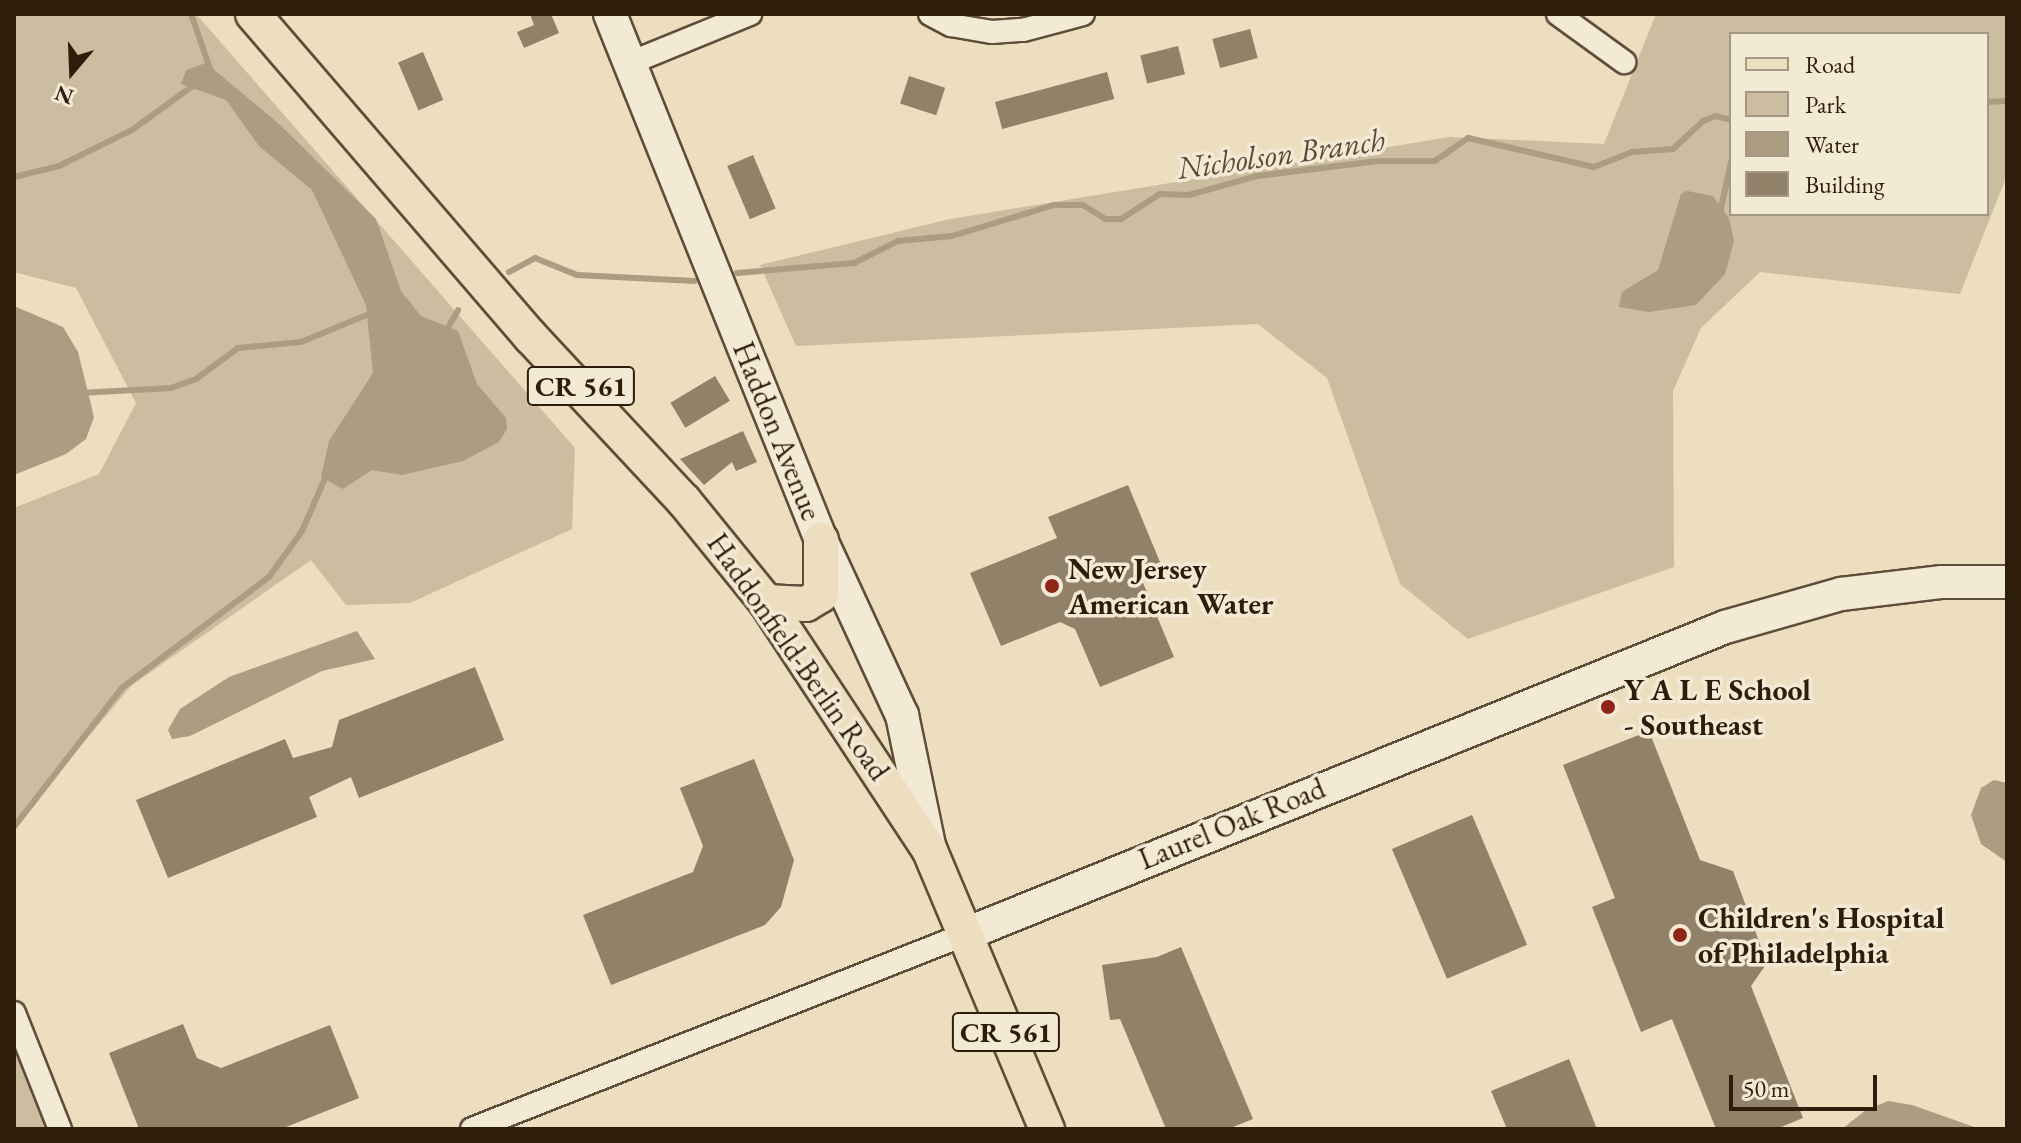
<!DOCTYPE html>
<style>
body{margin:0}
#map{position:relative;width:2021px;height:1143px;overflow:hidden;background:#ecdebf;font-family:"EB Garamond",serif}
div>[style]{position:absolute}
.green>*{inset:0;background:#ccbda0}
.water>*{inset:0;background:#ab9c82}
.stream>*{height:6px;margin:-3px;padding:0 3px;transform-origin:3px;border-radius:3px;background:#ab9c82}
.building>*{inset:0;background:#918169;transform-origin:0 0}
.roads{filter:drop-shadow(2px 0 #5e4d38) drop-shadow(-2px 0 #5e4d38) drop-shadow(0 2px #5e4d38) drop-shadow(0 -2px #5e4d38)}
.street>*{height:22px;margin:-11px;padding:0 11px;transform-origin:11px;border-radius:11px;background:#f3ead5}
.secondary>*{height:32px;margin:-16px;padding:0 16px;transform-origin:16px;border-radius:16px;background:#f3ead5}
.primary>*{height:34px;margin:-17px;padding:0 17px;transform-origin:17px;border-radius:17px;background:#ecdebf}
.dots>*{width:22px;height:22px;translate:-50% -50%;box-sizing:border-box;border:4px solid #f3ead5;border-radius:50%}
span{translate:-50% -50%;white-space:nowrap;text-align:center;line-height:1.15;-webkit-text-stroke:7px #f3ead5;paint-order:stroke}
.shield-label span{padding:2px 6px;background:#f3ead5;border:2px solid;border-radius:6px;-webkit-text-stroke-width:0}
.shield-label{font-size:28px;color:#2e1d0b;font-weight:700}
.street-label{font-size:30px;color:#2e1d0b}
.poi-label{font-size:30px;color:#2e1d0b;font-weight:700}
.left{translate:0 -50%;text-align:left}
.water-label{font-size:32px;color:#5a4935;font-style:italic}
.frame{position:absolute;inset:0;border:16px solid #2e1d0b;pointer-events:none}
.legend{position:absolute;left:1729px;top:32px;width:260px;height:184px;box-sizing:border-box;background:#f3ead5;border:2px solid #a49884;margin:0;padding:10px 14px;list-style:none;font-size:24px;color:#2e1d0b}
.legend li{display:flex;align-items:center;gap:16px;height:40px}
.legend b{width:40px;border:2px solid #a49884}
.north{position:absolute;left:32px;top:32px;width:80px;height:80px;-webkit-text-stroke:6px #f3ead5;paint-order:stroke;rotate:199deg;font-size:22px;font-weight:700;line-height:32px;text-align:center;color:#2e1d0b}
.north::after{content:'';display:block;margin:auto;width:28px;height:36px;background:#2e1d0b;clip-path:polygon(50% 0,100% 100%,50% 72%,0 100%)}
.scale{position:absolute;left:1729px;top:1075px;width:148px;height:36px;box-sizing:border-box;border:4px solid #2e1d0b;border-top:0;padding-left:10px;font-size:24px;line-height:28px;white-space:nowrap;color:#2e1d0b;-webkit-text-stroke:6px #f3ead5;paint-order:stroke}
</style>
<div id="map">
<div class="green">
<div style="clip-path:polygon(14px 14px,196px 14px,575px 448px,572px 529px,410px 603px,346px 605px,311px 560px,132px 685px,14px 825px,14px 508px,99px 474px,136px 403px,76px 288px,14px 272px)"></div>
<div style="clip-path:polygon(evenodd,1656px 14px,2007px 14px,2007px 175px,1960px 294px,1760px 272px,1701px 328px,1673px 391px,1674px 567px,1468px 639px,1400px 584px,1327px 378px,1258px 324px,796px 346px,760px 265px,950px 219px,1450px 137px,1604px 144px,1656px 14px,1731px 34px,1987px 34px,1987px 214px,1731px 214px,1731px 34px)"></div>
<div style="clip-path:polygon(14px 1029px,52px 1129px,14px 1129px)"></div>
</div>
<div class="water">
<div style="clip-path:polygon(206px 63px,279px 124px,376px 219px,401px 291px,421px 316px,458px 331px,477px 384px,506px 418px,507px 429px,499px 442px,463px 461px,402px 475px,372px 470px,343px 489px,321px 477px,329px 441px,373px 373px,366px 305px,312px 190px,259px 146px,226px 100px,181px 84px,186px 70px)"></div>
<div style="clip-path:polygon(1687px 191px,1713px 196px,1729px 218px,1734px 241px,1725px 274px,1696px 305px,1649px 312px,1619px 307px,1622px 292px,1658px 270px,1681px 194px)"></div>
<div style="clip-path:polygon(14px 306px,63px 327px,78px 352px,94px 417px,86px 439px,66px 454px,14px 475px)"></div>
<div style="clip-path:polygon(357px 631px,375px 659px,322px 671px,190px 736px,172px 739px,168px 730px,180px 709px,229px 677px)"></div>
<div style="clip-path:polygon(1994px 780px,2007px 783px,2007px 862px,1981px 844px,1971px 815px,1981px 788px)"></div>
<div style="clip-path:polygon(1888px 1101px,1912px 1105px,1980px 1129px,1842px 1129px,1866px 1110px)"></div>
</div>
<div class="stream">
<div style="left:191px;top:14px;width:64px;rotate:70.7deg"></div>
<div style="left:1987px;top:102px;width:20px;rotate:-3deg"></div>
<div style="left:14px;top:177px;width:46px;rotate:-13.7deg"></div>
<div style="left:59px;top:166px;width:81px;rotate:-26.3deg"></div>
<div style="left:132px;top:130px;width:77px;rotate:-36deg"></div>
<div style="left:1720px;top:213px;width:52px;rotate:-77.8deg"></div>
<div style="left:509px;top:272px;width:30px;rotate:-28deg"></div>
<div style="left:535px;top:258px;width:45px;rotate:22deg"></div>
<div style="left:577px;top:275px;width:118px;rotate:2.9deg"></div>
<div style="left:737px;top:273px;width:117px;rotate:-4.9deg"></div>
<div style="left:854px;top:263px;width:49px;rotate:-26.6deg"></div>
<div style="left:898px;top:241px;width:54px;rotate:-5.3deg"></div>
<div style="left:952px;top:236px;width:107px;rotate:-16.9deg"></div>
<div style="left:1054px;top:205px;width:29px"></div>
<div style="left:1083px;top:205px;width:26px;rotate:32deg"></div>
<div style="left:1105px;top:219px;width:16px"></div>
<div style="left:1121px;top:219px;width:46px;rotate:-32.7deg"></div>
<div style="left:1160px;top:194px;width:29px;rotate:2deg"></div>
<div style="left:1189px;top:195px;width:71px;rotate:-15.6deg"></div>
<div style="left:1257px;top:176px;width:122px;rotate:-7.1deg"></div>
<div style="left:1378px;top:161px;width:57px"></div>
<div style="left:1435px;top:161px;width:40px;rotate:-34.9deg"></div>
<div style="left:1468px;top:138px;width:129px;rotate:13deg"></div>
<div style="left:1594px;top:167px;width:41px;rotate:-21.5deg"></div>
<div style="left:1632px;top:152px;width:41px;rotate:-4.2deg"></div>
<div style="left:1673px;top:149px;width:41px;rotate:-43deg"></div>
<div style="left:1703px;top:121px;width:14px;rotate:-21deg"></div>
<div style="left:1716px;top:116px;width:16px;rotate:15deg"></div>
<div style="left:446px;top:331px;width:24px;rotate:-60deg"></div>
<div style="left:80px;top:393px;width:91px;rotate:-3.1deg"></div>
<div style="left:171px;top:388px;width:27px;rotate:-20deg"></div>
<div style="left:196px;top:379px;width:52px;rotate:-36.4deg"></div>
<div style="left:238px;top:348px;width:63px;rotate:-5.4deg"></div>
<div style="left:301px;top:342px;width:79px;rotate:-22.3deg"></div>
<div style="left:14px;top:827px;width:176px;rotate:-52.2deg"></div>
<div style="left:122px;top:688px;width:184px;rotate:-37.1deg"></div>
<div style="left:269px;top:577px;width:57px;rotate:-54.3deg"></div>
<div style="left:302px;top:531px;width:60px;rotate:-66.4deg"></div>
</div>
<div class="building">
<div style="clip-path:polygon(530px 14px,551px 14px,559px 33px,524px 48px,517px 32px,534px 25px)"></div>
<div style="left:1250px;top:29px;width:30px;height:39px;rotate:75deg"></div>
<div style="left:1178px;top:46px;width:29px;height:39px;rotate:76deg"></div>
<div style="left:423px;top:52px;width:52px;height:27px;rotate:67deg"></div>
<div style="left:1107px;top:72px;width:28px;height:116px;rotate:75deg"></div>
<div style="left:909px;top:76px;width:38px;height:29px;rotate:18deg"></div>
<div style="left:753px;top:155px;width:58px;height:28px;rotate:67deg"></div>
<div style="left:715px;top:376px;width:29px;height:52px;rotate:59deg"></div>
<div style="clip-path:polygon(743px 431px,757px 462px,736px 471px,732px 462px,704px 485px,680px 459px)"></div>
<div style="clip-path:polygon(1128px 485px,1160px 562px,1138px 571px,1174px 657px,1100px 687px,1075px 629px,1060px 622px,1001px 646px,970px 573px,1057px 538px,1048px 517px)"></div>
<div style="clip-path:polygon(475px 667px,504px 740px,359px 798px,351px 777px,309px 797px,317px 817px,168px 878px,136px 800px,285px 739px,293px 758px,332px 747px,339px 720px)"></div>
<div style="clip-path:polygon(1649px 731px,1700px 860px,1733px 871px,1767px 963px,1751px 986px,1803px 1118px,1776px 1129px,1716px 1129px,1672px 1019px,1641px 1032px,1592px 907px,1615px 898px,1563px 765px)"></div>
<div style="clip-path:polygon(754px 759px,794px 860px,781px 907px,765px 925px,611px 985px,583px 915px,693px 872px,703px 846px,680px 788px)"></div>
<div style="left:1472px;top:815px;width:141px;height:87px;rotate:67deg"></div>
<div style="clip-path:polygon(1181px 947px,1253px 1119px,1228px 1129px,1166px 1129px,1120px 1019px,1110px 1020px,1102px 965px,1157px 957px)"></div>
<div style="clip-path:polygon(183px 1024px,197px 1058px,221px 1068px,330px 1025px,359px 1098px,281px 1129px,139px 1129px,109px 1053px)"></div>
<div style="clip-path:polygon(1569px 1059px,1597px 1129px,1507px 1129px,1491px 1091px)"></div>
</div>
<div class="roads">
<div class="street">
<div style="left:930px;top:14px;width:24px;rotate:28deg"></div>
<div style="left:951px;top:25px;width:42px;rotate:9.7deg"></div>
<div style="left:992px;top:32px;width:31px;rotate:-4deg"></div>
<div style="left:1023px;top:30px;width:62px;rotate:-14.9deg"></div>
<div style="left:1558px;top:14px;width:82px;rotate:36deg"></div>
<div style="left:630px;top:63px;width:130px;rotate:-22.2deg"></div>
<div style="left:14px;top:1013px;width:125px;rotate:68.4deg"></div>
<div style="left:472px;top:1129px;width:531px;rotate:-21.54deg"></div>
</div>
<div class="secondary">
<div style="left:610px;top:14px;width:567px;rotate:68.14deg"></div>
<div style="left:821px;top:540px;width:193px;rotate:65.2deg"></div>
<div style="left:902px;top:715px;width:138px;rotate:78.3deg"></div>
<div style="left:966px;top:934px;width:819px;rotate:-22.02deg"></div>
<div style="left:1725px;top:627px;width:121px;rotate:-15.9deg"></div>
<div style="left:1841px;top:594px;width:102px;rotate:-6.8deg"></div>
<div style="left:1942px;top:582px;width:65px"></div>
</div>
<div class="primary">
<div style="left:253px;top:14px;width:426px;rotate:49.3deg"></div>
<div style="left:531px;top:337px;width:224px;rotate:47deg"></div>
<div style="left:684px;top:501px;width:130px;rotate:50.9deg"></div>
<div style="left:766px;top:602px;width:298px;rotate:56.6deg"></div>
<div style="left:930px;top:851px;width:302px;rotate:67.2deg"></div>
<div style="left:766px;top:602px;width:40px;rotate:2.9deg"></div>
<div style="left:806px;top:604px;width:17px;rotate:-31deg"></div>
<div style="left:821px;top:595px;width:55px;rotate:-90deg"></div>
</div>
</div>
<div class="dots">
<div style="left:1052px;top:586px;background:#8f2418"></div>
<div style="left:1608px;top:707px;background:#8f2418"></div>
<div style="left:1680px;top:935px;background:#8f2418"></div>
</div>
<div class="shield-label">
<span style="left:581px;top:386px">CR 561</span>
<span style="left:1006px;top:1032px">CR 561</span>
</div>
<div class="street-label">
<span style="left:777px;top:431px;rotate:68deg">Haddon Avenue</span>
<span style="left:798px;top:657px;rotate:55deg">Haddonfield-Berlin Road</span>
<span style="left:1232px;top:824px;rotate:-22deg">Laurel Oak Road</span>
</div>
<div class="poi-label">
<span class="left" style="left:1068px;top:586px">New Jersey<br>American Water</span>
<span class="left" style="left:1624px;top:707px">Y A L E School<br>- Southeast</span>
<span class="left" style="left:1698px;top:935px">Children's Hospital<br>of Philadelphia</span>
</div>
<div class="water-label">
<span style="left:1281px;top:154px;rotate:-8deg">Nicholson Branch</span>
</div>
<div class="frame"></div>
<ul class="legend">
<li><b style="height:10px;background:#ecdebf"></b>Road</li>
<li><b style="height:22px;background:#ccbda0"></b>Park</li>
<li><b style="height:22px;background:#ab9c82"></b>Water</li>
<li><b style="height:22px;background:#918169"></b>Building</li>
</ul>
<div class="north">N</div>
<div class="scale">50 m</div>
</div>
